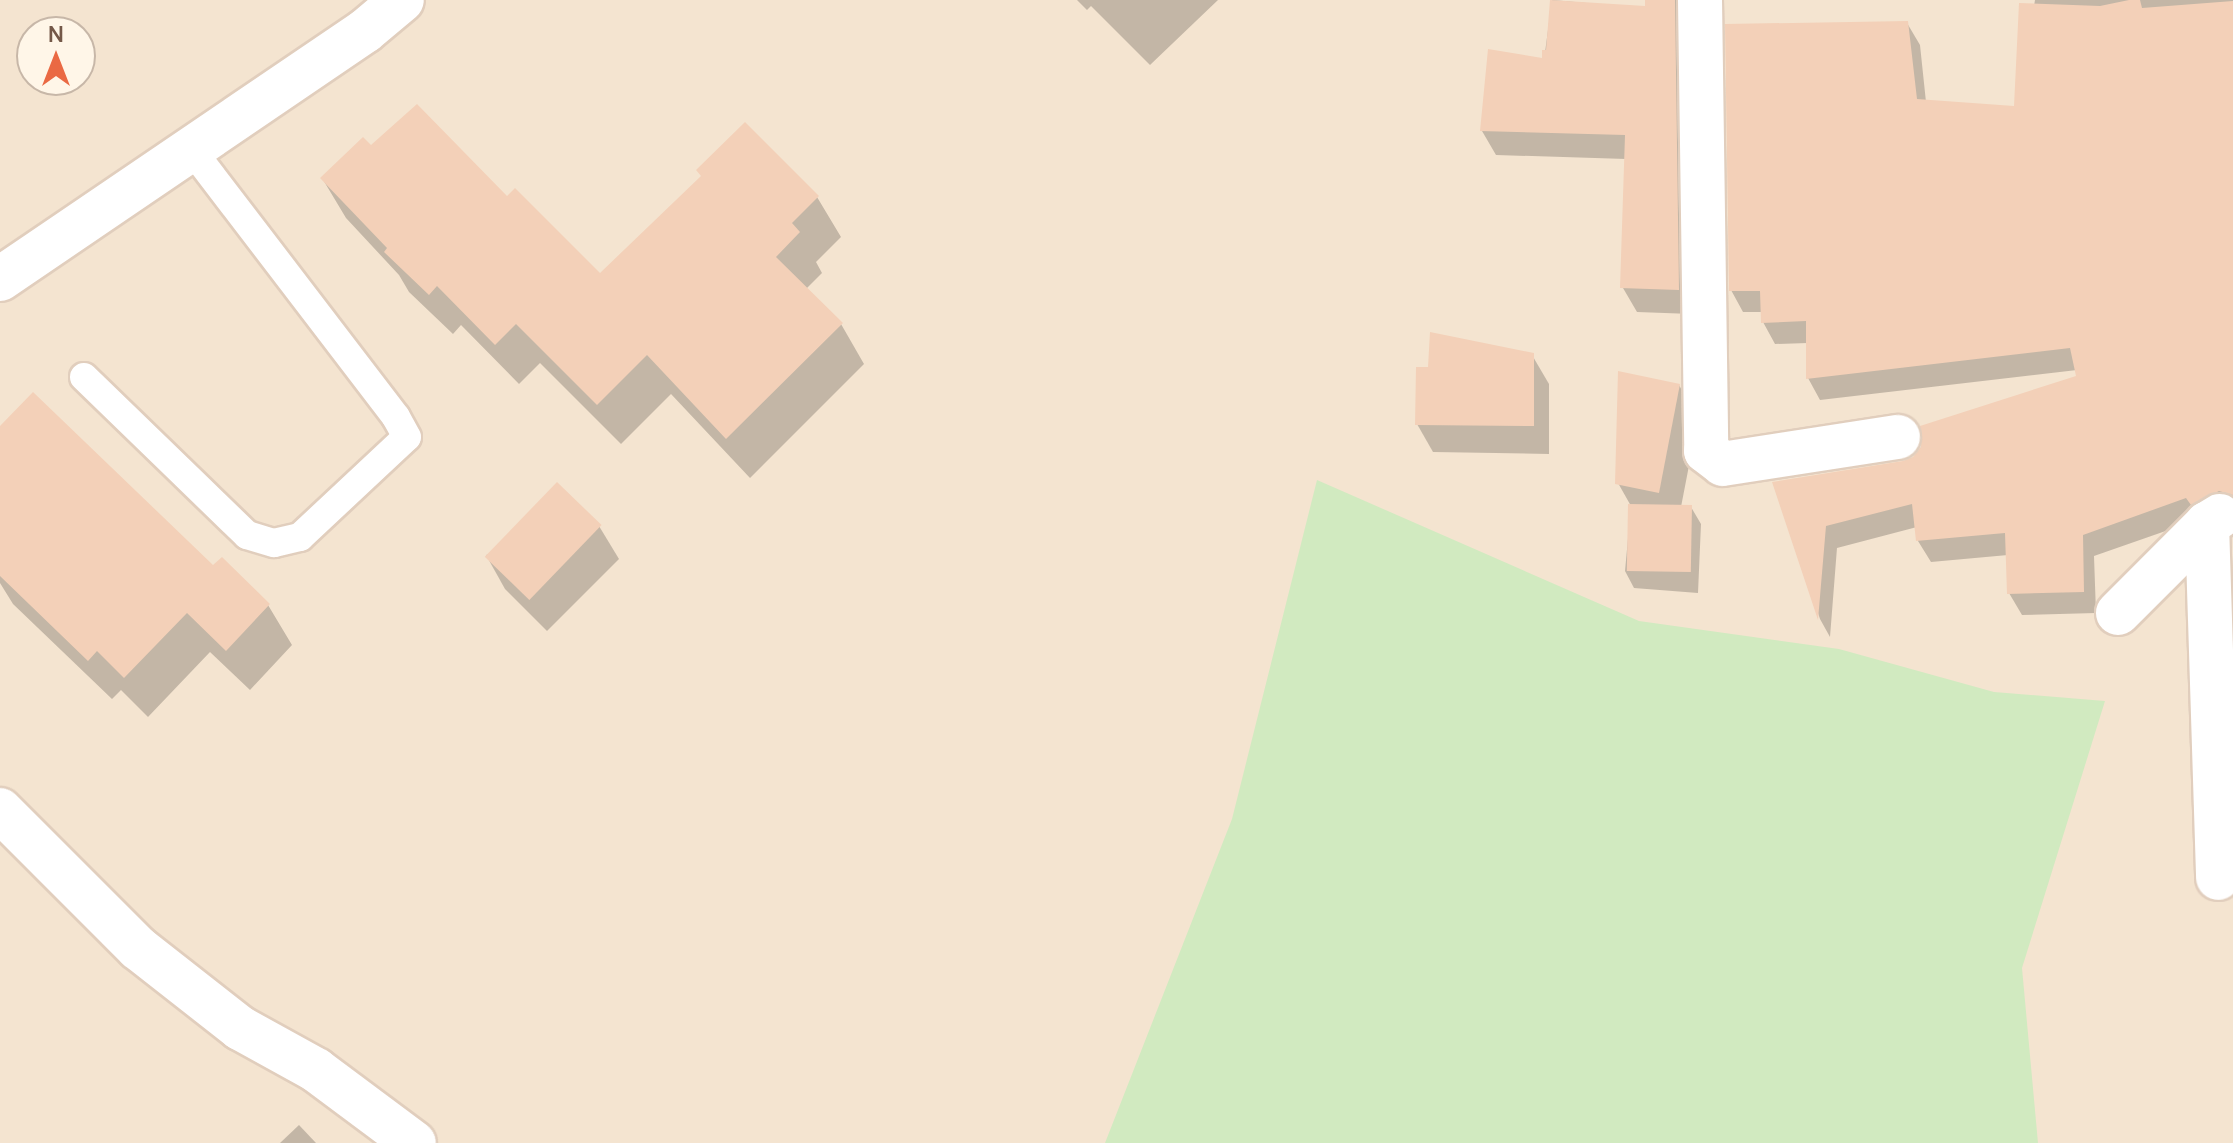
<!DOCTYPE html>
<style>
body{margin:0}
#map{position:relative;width:2233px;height:1143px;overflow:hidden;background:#fdf2e1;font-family:Manrope,sans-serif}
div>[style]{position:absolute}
.residential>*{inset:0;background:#f4e4d0}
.green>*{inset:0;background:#d1eac0}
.shadow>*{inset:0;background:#0003}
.building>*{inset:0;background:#f3d0b8;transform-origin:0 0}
.roads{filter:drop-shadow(2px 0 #e1cebd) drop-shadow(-2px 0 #e1cebd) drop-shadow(0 2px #e1cebd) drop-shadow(0 -2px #e1cebd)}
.lane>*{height:28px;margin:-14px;padding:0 14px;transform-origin:14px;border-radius:14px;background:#fff}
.street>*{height:44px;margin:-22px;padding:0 22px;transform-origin:22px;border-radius:22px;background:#fff}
span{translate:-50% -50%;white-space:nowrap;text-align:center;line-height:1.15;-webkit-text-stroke:8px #fff6e8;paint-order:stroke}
.north{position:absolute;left:16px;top:16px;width:80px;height:80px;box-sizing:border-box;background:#fff6e8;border:2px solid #c7b7a8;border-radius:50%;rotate:0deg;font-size:22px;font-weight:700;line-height:32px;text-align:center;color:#745848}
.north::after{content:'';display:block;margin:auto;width:28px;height:36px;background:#ea6943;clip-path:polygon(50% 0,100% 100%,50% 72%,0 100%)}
</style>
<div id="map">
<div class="residential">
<div style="clip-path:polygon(evenodd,0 0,2233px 0,2233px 1143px,0 1143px,0 0,32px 32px,80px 32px,80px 80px,32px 80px,32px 32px)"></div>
</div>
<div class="green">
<div style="clip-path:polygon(1317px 480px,1639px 621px,1839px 649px,1994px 692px,2105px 701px,2022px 968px,2038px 1143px,1105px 1143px,1232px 819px)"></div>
</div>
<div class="shadow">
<div style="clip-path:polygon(1077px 0,1218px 0,1150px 65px,1091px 6px,1087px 10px)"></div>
<div style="clip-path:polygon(1552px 0,1645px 8px,1645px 0,1700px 0,1692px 314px,1637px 312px,1623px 288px,1626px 159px,1496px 155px,1482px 131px,1490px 52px,1544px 60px)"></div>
<div style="clip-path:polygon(2035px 0,2233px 0,2233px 512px,2200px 519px,2094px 556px,2096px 613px,2022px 615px,2009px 593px,2008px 555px,1931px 562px,1918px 541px,1917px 527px,1837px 548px,1830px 637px,1820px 619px,1775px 483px,1903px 463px,2079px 377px,2077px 370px,1820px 400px,1808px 378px,1808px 343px,1775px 344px,1763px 322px,1762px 312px,1743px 312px,1731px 290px,1907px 23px,1920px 45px,1926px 102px,2016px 108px)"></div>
<div style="clip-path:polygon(370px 148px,507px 199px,600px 276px,817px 197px,841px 237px,816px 262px,822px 273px,806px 289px,841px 324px,864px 364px,750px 478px,671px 394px,621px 444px,540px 363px,519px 384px,461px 325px,453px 334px,409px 292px,399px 275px,346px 218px,322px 178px)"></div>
<div style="clip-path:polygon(1532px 355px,1549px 384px,1549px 454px,1433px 452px,1417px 424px)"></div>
<div style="clip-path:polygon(1679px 385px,1698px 419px,1681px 507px,1691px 507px,1701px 524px,1698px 593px,1634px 588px,1625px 571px,1631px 506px,1618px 483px)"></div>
<div style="clip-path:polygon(0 428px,268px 605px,292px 645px,250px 690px,210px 652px,148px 717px,121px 690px,112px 699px,13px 604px,0 583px)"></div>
<div style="clip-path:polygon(599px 526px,619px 559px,547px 631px,505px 589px,486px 555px)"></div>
<div style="clip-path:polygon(299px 1125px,316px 1143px,280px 1143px)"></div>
</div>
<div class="building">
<div style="clip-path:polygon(1550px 0,1645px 6px,1645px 0,1675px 0,1679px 290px,1620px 288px,1625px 135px,1480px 131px,1488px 49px,1542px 58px,1542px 50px,1546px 50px)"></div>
<div style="clip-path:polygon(2129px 0,2140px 0,2142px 8px,2233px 1px,2233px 495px,2219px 491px,2191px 505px,2186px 498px,2083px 535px,2084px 592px,2007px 594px,2005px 533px,1916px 541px,1912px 504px,1826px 526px,1818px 620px,1772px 482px,1903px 461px,1913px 457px,1921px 447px,1920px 426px,2076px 376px,2070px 348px,1806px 379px,1806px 321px,1761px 323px,1760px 291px,1729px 291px,1725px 24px,1908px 21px,1917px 99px,2014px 106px,2019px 3px,2100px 6px)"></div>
<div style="clip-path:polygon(417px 104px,507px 196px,515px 188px,600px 273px,701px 176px,696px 170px,745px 122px,819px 196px,792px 223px,800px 232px,776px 257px,843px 323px,726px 439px,647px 355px,597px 405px,516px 324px,495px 345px,437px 286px,429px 295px,384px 252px,387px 248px,320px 178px,363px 137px,371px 145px)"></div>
<div style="clip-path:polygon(1430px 332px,1534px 353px,1534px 426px,1415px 425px,1416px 367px,1428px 367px)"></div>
<div style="clip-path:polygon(1618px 371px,1680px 384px,1659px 493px,1615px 484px)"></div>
<div style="clip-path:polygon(33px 392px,213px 565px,222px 557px,270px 604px,226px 651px,187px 613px,124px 678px,97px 651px,88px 661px,0 576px,0 426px)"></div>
<div style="left:557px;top:482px;width:62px;height:104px;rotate:44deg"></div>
<div style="left:1628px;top:504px;width:64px;height:67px;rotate:1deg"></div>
</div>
<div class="roads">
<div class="lane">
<div style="left:84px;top:377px;width:227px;rotate:44.1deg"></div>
<div style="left:247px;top:535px;width:28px;rotate:17deg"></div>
<div style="left:274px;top:543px;width:27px;rotate:-13deg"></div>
<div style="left:300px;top:537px;width:146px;rotate:-43.1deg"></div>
<div style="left:407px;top:437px;width:23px;rotate:-119deg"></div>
<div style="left:396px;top:417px;width:337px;rotate:-127.4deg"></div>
</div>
<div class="street">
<div style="left:1700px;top:0;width:451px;rotate:89.2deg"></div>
<div style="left:1706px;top:451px;width:21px;rotate:37deg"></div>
<div style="left:1723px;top:464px;width:177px;rotate:-8.8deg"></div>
<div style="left:0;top:279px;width:441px;rotate:-34.2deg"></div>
<div style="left:365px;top:31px;width:48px;rotate:-40deg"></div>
<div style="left:2207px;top:524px;width:354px;rotate:88.2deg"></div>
<div style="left:2118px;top:613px;width:126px;rotate:-45deg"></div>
<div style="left:2207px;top:524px;width:15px;rotate:-32deg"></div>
<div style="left:0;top:810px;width:195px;rotate:45deg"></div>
<div style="left:138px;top:948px;width:130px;rotate:38.1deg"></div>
<div style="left:240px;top:1028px;width:87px;rotate:28.9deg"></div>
<div style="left:316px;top:1070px;width:122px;rotate:36.7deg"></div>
</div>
</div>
<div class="north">N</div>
</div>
